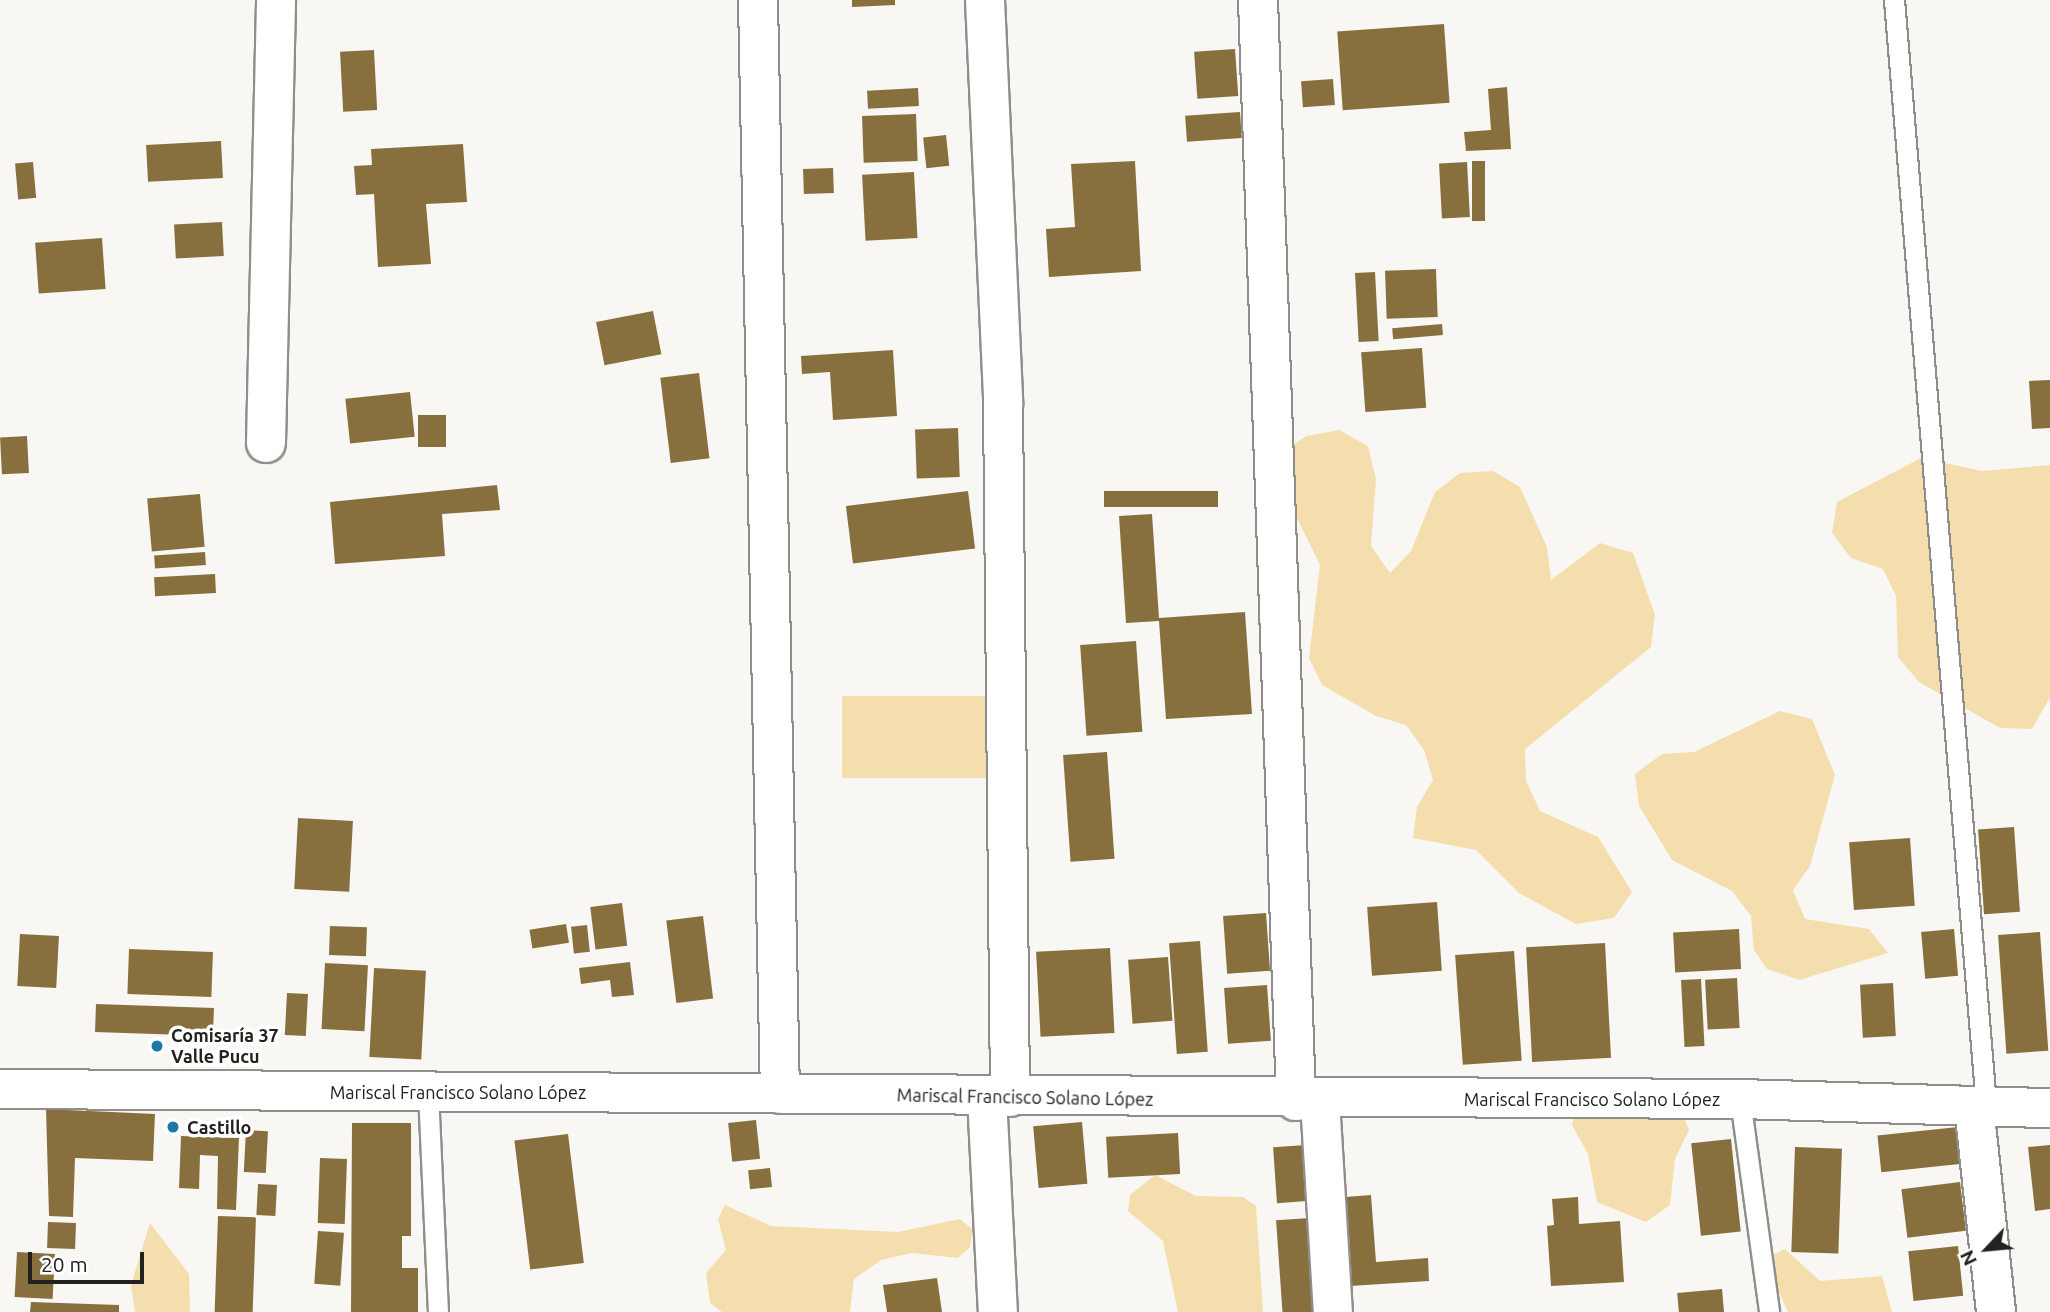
<!DOCTYPE html>
<meta charset="utf-8">
<style>
body{margin:0}
#map{position:relative;width:2050px;height:1312px;overflow:hidden;background:#f9f7f3;font-family:Ubuntu,sans-serif}
div>[style]{position:absolute}
.green>*{inset:0;background:#f5deae;transform-origin:0 0}
.building>*{inset:0;background:#87703e;transform-origin:0 0}
.roads{filter:drop-shadow(2px 0 #908e8a) drop-shadow(-2px 0 #908e8a) drop-shadow(0 2px #908e8a) drop-shadow(0 -2px #908e8a)}
.lane>*{height:19px;margin:-9.5px;padding:0 9.5px;transform-origin:9.5px;border-radius:9.5px;background:#fff}
.street>*{height:38px;margin:-19px;padding:0 19px;transform-origin:19px;border-radius:19px;background:#fff}
.secondary>*{height:38px;margin:-19px;padding:0 19px;transform-origin:19px;border-radius:19px;background:#fff}
.dots>*{width:19px;height:19px;translate:-50% -50%;box-sizing:border-box;border:4px solid #fff;border-radius:50%}
span{translate:-50% -50%;white-space:nowrap;text-align:center;line-height:1.15;-webkit-text-stroke:7px #fff;paint-order:stroke}
.poi-label{font-size:18px;color:#21211f;font-weight:700}
.left{translate:0 -50%;text-align:left}
.street-label{font-size:18px;color:#21211f}
.north{position:absolute;left:1952px;top:1214px;width:70px;height:70px;-webkit-text-stroke:5px #fff;paint-order:stroke;rotate:244deg;font-size:19px;font-weight:700;line-height:28px;text-align:center;color:#21211f}
.north::after{content:'';display:block;margin:auto;width:24px;height:32px;background:#21211f;clip-path:polygon(50% 0,100% 100%,50% 72%,0 100%)}
.scale{position:absolute;left:28px;top:1252px;width:116px;height:32px;box-sizing:border-box;border:4px solid #21211f;border-top:0;padding-left:9px;font-size:21px;line-height:24px;white-space:nowrap;color:#21211f;-webkit-text-stroke:5px #fff;paint-order:stroke}
</style>
<div id="map">
<div class="green">
<div style="clip-path:polygon(1339px 430px,1368px 446px,1376px 479px,1371px 546px,1390px 573px,1411px 551px,1435px 492px,1460px 473px,1493px 471px,1520px 487px,1547px 547px,1551px 580px,1600px 543px,1633px 553px,1655px 615px,1651px 647px,1525px 749px,1526px 781px,1540px 811px,1598px 837px,1632px 892px,1614px 918px,1576px 924px,1519px 893px,1476px 850px,1413px 838px,1417px 807px,1433px 780px,1424px 750px,1406px 725px,1376px 716px,1322px 685px,1309px 658px,1320px 565px,1279px 482px,1280px 452px,1307px 436px)"></div>
<div style="clip-path:polygon(1921px 458px,1982px 471px,2050px 465px,2050px 697px,2032px 729px,2000px 728px,1919px 682px,1898px 657px,1896px 596px,1883px 569px,1851px 558px,1832px 533px,1837px 502px)"></div>
<div style="left:842px;top:696px;width:145px;height:82px"></div>
<div style="clip-path:polygon(1780px 711px,1812px 719px,1835px 775px,1810px 866px,1793px 890px,1805px 919px,1869px 929px,1888px 953px,1799px 980px,1767px 969px,1754px 950px,1751px 916px,1732px 891px,1672px 860px,1639px 806px,1635px 774px,1662px 754px,1694px 752px)"></div>
<div style="clip-path:polygon(1576px 1108px,1683px 1115px,1689px 1130px,1675px 1159px,1670px 1205px,1646px 1222px,1597px 1202px,1588px 1154px,1572px 1125px)"></div>
<div style="clip-path:polygon(1155px 1175px,1196px 1196px,1243px 1197px,1256px 1206px,1263px 1312px,1178px 1312px,1163px 1241px,1128px 1211px,1130px 1195px)"></div>
<div style="clip-path:polygon(725px 1205px,771px 1226px,898px 1232px,960px 1219px,973px 1230px,970px 1247px,958px 1258px,912px 1253px,881px 1260px,854px 1279px,850px 1312px,722px 1312px,710px 1303px,706px 1273px,726px 1250px,718px 1219px)"></div>
<div style="clip-path:polygon(150px 1223px,189px 1274px,190px 1312px,135px 1312px,131px 1285px)"></div>
<div style="clip-path:polygon(1785px 1249px,1820px 1281px,1882px 1276px,1892px 1312px,1788px 1312px,1770px 1273px,1771px 1256px)"></div>
</div>
<div class="building">
<div style="clip-path:polygon(852px 0,895px 0,895px 5px,852px 7px)"></div>
<div style="left:1444px;top:24px;width:79px;height:107px;rotate:86deg"></div>
<div style="left:1235px;top:49px;width:47px;height:41px;rotate:86deg"></div>
<div style="left:374px;top:50px;width:60px;height:34px;rotate:87deg"></div>
<div style="left:1333px;top:79px;width:26px;height:32px;rotate:86deg"></div>
<div style="clip-path:polygon(1507px 87px,1511px 149px,1466px 151px,1464px 132px,1491px 130px,1488px 89px)"></div>
<div style="left:918px;top:88px;width:18px;height:51px;rotate:87deg"></div>
<div style="left:1240px;top:112px;width:26px;height:55px;rotate:86deg"></div>
<div style="left:916px;top:114px;width:47px;height:54px;rotate:88deg"></div>
<div style="left:946px;top:135px;width:31px;height:23px;rotate:84deg"></div>
<div style="left:221px;top:141px;width:37px;height:75px;rotate:87deg"></div>
<div style="clip-path:polygon(463px 144px,467px 202px,426px 204px,431px 264px,378px 267px,374px 194px,356px 195px,354px 166px,372px 165px,371px 149px)"></div>
<div style="clip-path:polygon(1135px 161px,1141px 271px,1049px 277px,1046px 229px,1075px 227px,1071px 164px)"></div>
<div style="left:1472px;top:161px;width:13px;height:60px"></div>
<div style="left:33px;top:162px;width:36px;height:18px;rotate:85deg"></div>
<div style="left:1467px;top:162px;width:55px;height:28px;rotate:87deg"></div>
<div style="left:833px;top:168px;width:25px;height:30px;rotate:88deg"></div>
<div style="left:914px;top:172px;width:66px;height:52px;rotate:87deg"></div>
<div style="left:222px;top:222px;width:34px;height:48px;rotate:87deg"></div>
<div style="left:102px;top:238px;width:51px;height:67px;rotate:86deg"></div>
<div style="left:1436px;top:269px;width:48px;height:51px;rotate:88deg"></div>
<div style="left:1375px;top:272px;width:69px;height:20px;rotate:87deg"></div>
<div style="left:653px;top:311px;width:44px;height:58px;rotate:79deg"></div>
<div style="left:1442px;top:324px;width:11px;height:50px;rotate:85deg"></div>
<div style="left:1422px;top:348px;width:60px;height:61px;rotate:86deg"></div>
<div style="clip-path:polygon(893px 350px,897px 416px,833px 420px,830px 372px,802px 374px,801px 356px)"></div>
<div style="left:699px;top:373px;width:86px;height:39px;rotate:83deg"></div>
<div style="clip-path:polygon(2050px 380px,2050px 428px,2032px 429px,2029px 381px)"></div>
<div style="left:410px;top:392px;width:45px;height:65px;rotate:84deg"></div>
<div style="left:418px;top:415px;width:28px;height:32px"></div>
<div style="left:958px;top:428px;width:49px;height:43px;rotate:88deg"></div>
<div style="left:27px;top:436px;width:37px;height:27px;rotate:87deg"></div>
<div style="clip-path:polygon(497px 485px,500px 510px,442px 514px,445px 556px,335px 564px,330px 502px)"></div>
<div style="left:968px;top:491px;width:58px;height:123px;rotate:83deg"></div>
<div style="left:1218px;top:491px;width:16px;height:114px;rotate:90deg"></div>
<div style="left:200px;top:494px;width:53px;height:53px;rotate:85deg"></div>
<div style="clip-path:polygon(1152px 514px,1159px 618px,1245px 612px,1252px 714px,1166px 719px,1159px 621px,1126px 623px,1119px 516px)"></div>
<div style="left:205px;top:552px;width:13px;height:51px;rotate:86deg"></div>
<div style="left:215px;top:574px;width:19px;height:61px;rotate:87deg"></div>
<div style="left:1136px;top:641px;width:91px;height:56px;rotate:86deg"></div>
<div style="left:1107px;top:752px;width:107px;height:44px;rotate:86deg"></div>
<div style="left:298px;top:818px;width:55px;height:71px;rotate:3deg"></div>
<div style="left:2014px;top:827px;width:85px;height:36px;rotate:86deg"></div>
<div style="left:1910px;top:838px;width:68px;height:61px;rotate:86deg"></div>
<div style="left:1437px;top:902px;width:69px;height:70px;rotate:86deg"></div>
<div style="left:622px;top:903px;width:43px;height:32px;rotate:83deg"></div>
<div style="left:1266px;top:913px;width:58px;height:43px;rotate:86deg"></div>
<div style="left:703px;top:916px;width:83px;height:37px;rotate:83deg"></div>
<div style="left:566px;top:924px;width:19px;height:37px;rotate:81deg"></div>
<div style="left:587px;top:925px;width:27px;height:16px;rotate:84deg"></div>
<div style="left:330px;top:926px;width:37px;height:29px;rotate:2deg"></div>
<div style="left:1739px;top:929px;width:40px;height:66px;rotate:87deg"></div>
<div style="left:1954px;top:929px;width:47px;height:33px;rotate:85deg"></div>
<div style="left:2040px;top:932px;width:119px;height:42px;rotate:86deg"></div>
<div style="left:20px;top:934px;width:39px;height:52px;rotate:3deg"></div>
<div style="left:1200px;top:941px;width:111px;height:31px;rotate:86deg"></div>
<div style="left:1605px;top:943px;width:115px;height:79px;rotate:87deg"></div>
<div style="left:1110px;top:948px;width:85px;height:74px;rotate:87deg"></div>
<div style="left:129px;top:949px;width:84px;height:45px;rotate:2deg"></div>
<div style="left:1514px;top:951px;width:110px;height:59px;rotate:86deg"></div>
<div style="left:1168px;top:957px;width:64px;height:40px;rotate:86deg"></div>
<div style="clip-path:polygon(630px 962px,634px 995px,612px 997px,610px 980px,581px 984px,579px 968px)"></div>
<div style="left:325px;top:963px;width:43px;height:66px;rotate:3deg"></div>
<div style="left:374px;top:968px;width:52px;height:89px;rotate:3deg"></div>
<div style="left:1737px;top:978px;width:50px;height:32px;rotate:87deg"></div>
<div style="left:1701px;top:979px;width:67px;height:20px;rotate:87deg"></div>
<div style="left:1893px;top:983px;width:53px;height:33px;rotate:87deg"></div>
<div style="left:1267px;top:985px;width:56px;height:43px;rotate:86deg"></div>
<div style="left:287px;top:993px;width:21px;height:42px;rotate:3deg"></div>
<div style="left:96px;top:1004px;width:118px;height:28px;rotate:2deg"></div>
<div style="clip-path:polygon(46px 1109px,155px 1114px,153px 1161px,75px 1158px,73px 1217px,49px 1216px)"></div>
<div style="left:756px;top:1120px;width:39px;height:28px;rotate:84deg"></div>
<div style="left:1082px;top:1122px;width:62px;height:49px;rotate:85deg"></div>
<div style="clip-path:polygon(352px 1123px,411px 1123px,411px 1236px,402px 1236px,402px 1268px,418px 1268px,418px 1312px,351px 1312px)"></div>
<div style="left:1958px;top:1127px;width:37px;height:81px;rotate:84deg"></div>
<div style="left:246px;top:1130px;width:22px;height:42px;rotate:3deg"></div>
<div style="left:1178px;top:1133px;width:41px;height:72px;rotate:87deg"></div>
<div style="left:568px;top:1134px;width:130px;height:54px;rotate:83deg"></div>
<div style="clip-path:polygon(181px 1136px,239px 1138px,236px 1210px,217px 1209px,218px 1156px,200px 1155px,199px 1189px,179px 1188px)"></div>
<div style="left:1731px;top:1139px;width:93px;height:40px;rotate:84deg"></div>
<div style="left:1306px;top:1145px;width:56px;height:33px;rotate:86deg"></div>
<div style="clip-path:polygon(2050px 1145px,2050px 1209px,2035px 1211px,2028px 1147px)"></div>
<div style="left:1795px;top:1147px;width:47px;height:105px;rotate:2deg"></div>
<div style="left:320px;top:1158px;width:27px;height:65px;rotate:2deg"></div>
<div style="left:770px;top:1168px;width:19px;height:22px;rotate:84deg"></div>
<div style="left:1960px;top:1182px;width:49px;height:59px;rotate:83deg"></div>
<div style="left:258px;top:1184px;width:19px;height:31px;rotate:3deg"></div>
<div style="clip-path:polygon(1371px 1195px,1376px 1262px,1428px 1258px,1429px 1281px,1350px 1286px,1345px 1197px)"></div>
<div style="clip-path:polygon(1578px 1197px,1579px 1224px,1620px 1221px,1624px 1282px,1551px 1286px,1547px 1226px,1554px 1225px,1552px 1199px)"></div>
<div style="left:218px;top:1216px;width:38px;height:96px;rotate:2deg"></div>
<div style="left:1310px;top:1218px;width:94px;height:34px;rotate:86deg"></div>
<div style="left:48px;top:1222px;width:28px;height:26px;rotate:2deg"></div>
<div style="left:318px;top:1231px;width:26px;height:53px;rotate:4deg"></div>
<div style="left:1958px;top:1246px;width:50px;height:50px;rotate:84deg"></div>
<div style="left:17px;top:1252px;width:38px;height:45px;rotate:3deg"></div>
<div style="clip-path:polygon(937px 1278px,942px 1312px,887px 1312px,883px 1285px)"></div>
<div style="left:1722px;top:1289px;width:23px;height:45px;rotate:85deg"></div>
<div style="clip-path:polygon(31px 1302px,119px 1305px,119px 1312px,30px 1312px)"></div>
</div>
<div class="roads">
<div class="lane">
<div style="left:1894px;top:0;width:1110px;rotate:85.24deg"></div>
<div style="left:428px;top:1092px;width:220px;rotate:87.4deg"></div>
<div style="left:1740px;top:1099px;width:215px;rotate:82.2deg"></div>
</div>
<div class="street">
<div style="left:758px;top:0;width:1094px;rotate:88.85deg"></div>
<div style="left:985px;top:0;width:403px;rotate:87.4deg"></div>
<div style="left:1003px;top:403px;width:694px;rotate:89.42deg"></div>
<div style="left:1258px;top:0;width:1102px;rotate:88.02deg"></div>
<div style="left:266px;top:443px;width:443px;rotate:-88.7deg"></div>
<div style="left:987px;top:1097px;width:215px;rotate:87.1deg"></div>
<div style="left:1320px;top:1101px;width:211px;rotate:86.5deg"></div>
<div style="left:1974px;top:1106px;width:207px;rotate:83.9deg"></div>
</div>
<div class="secondary">
<div style="left:0;top:1089px;width:1740px;rotate:0.33deg"></div>
<div style="left:1740px;top:1099px;width:310px;rotate:1.7deg"></div>
</div>
</div>
<div class="dots">
<div style="left:157px;top:1046px;background:#1c78a6"></div>
<div style="left:173px;top:1127px;background:#1c78a6"></div>
</div>
<div class="poi-label">
<span class="left" style="left:171px;top:1046px">Comisaría 37<br>Valle Pucu</span>
<span class="left" style="left:187px;top:1127px">Castillo</span>
</div>
<div class="street-label">
<span style="left:458px;top:1092px">Mariscal Francisco Solano López</span>
<span style="left:1025px;top:1097px;rotate:1deg">Mariscal Francisco Solano López</span>
<span style="left:1592px;top:1099px">Mariscal Francisco Solano López</span>
</div>
<div class="north">N</div>
<div class="scale">20 m</div>
</div>
